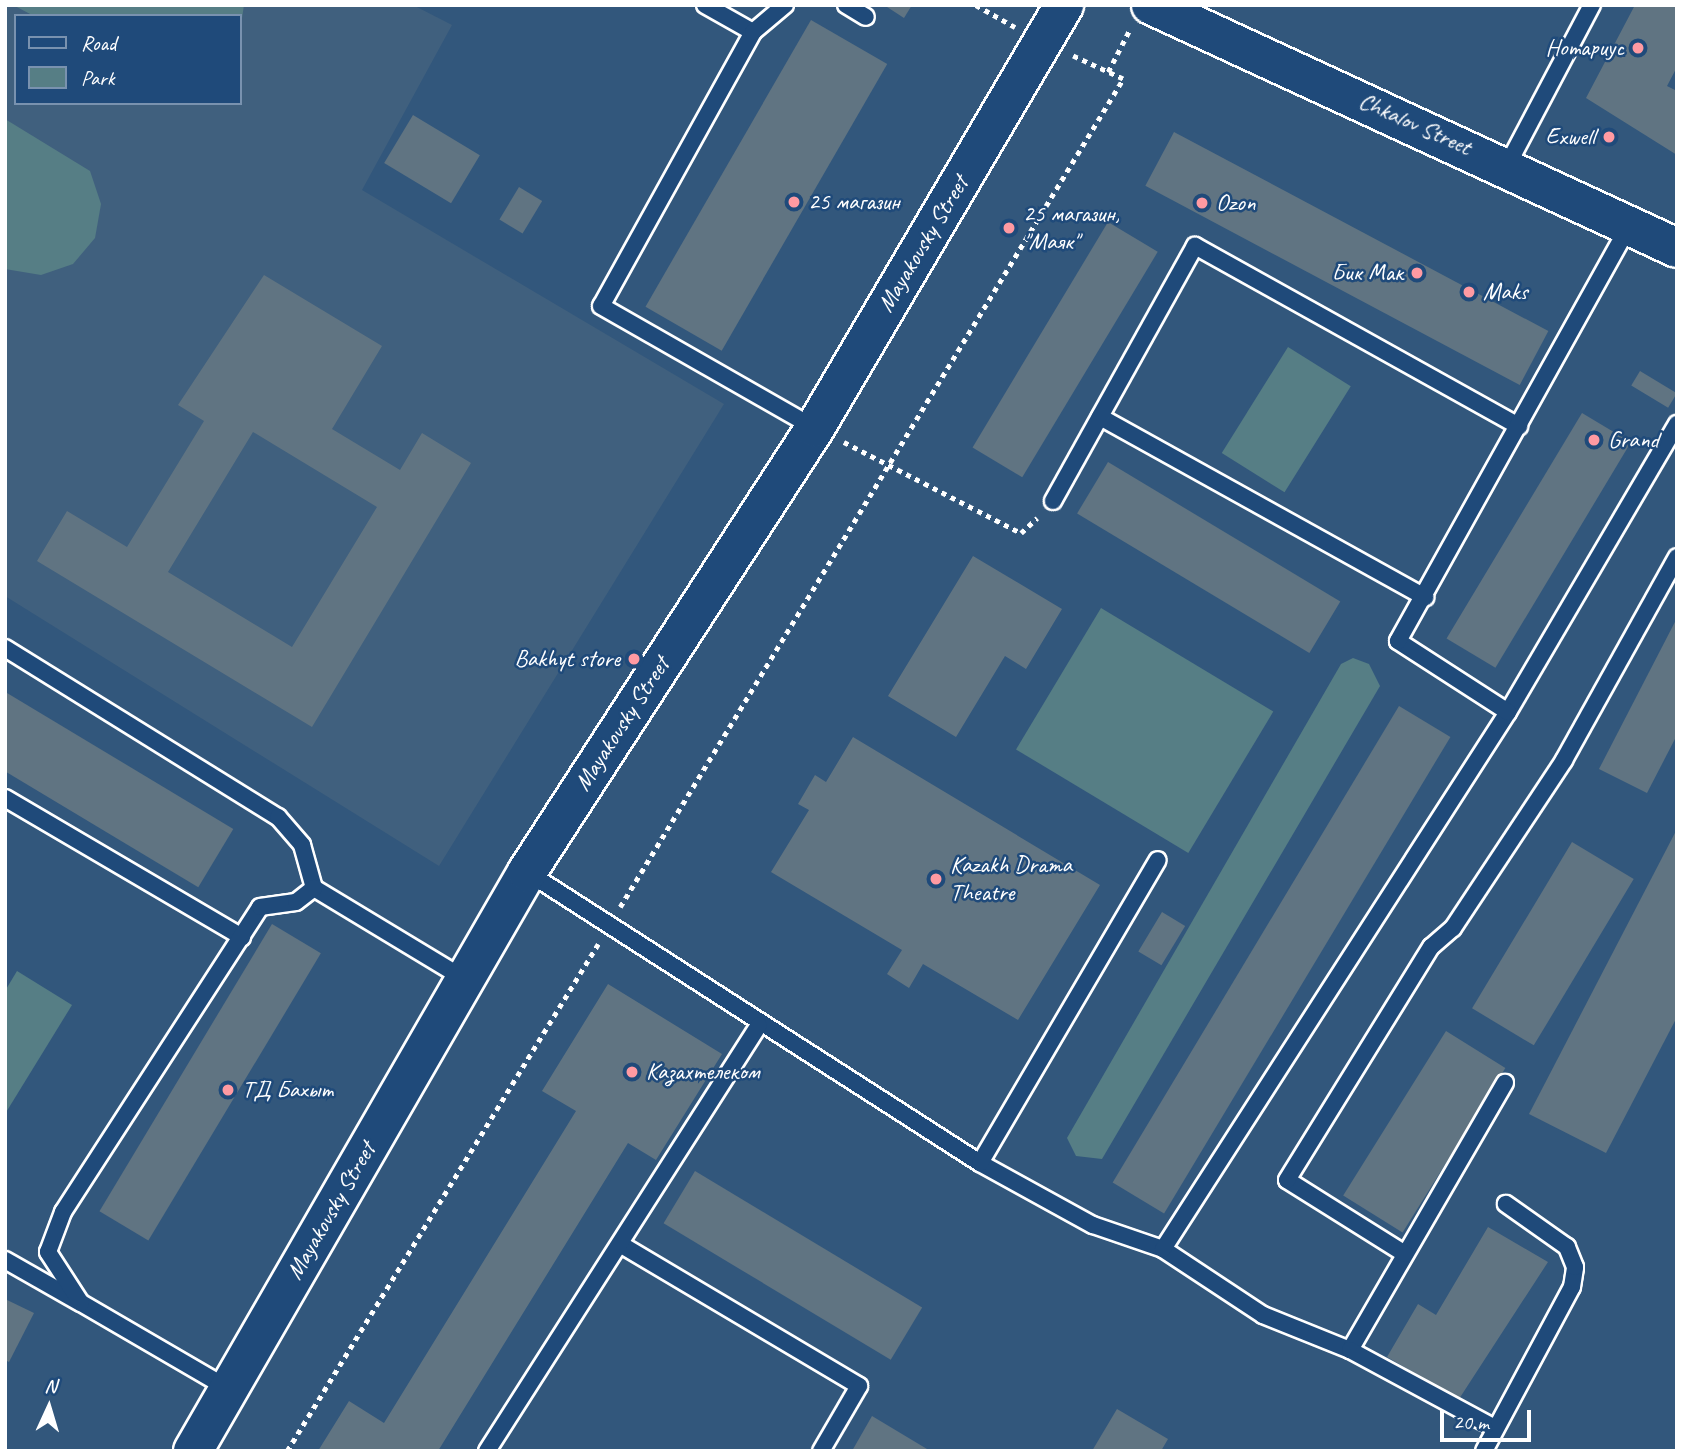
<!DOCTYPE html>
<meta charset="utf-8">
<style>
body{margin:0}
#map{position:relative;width:1682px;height:1456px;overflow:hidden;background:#32577c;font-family:Caveat,sans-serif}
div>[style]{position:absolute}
.built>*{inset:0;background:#40607e}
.green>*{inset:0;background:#567e85;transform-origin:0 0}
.building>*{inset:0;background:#607482;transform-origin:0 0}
.path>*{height:4.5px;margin-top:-2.25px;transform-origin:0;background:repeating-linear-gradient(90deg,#fff 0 5px,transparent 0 10px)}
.roads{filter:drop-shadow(2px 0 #fff) drop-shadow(-2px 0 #fff) drop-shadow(0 2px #fff) drop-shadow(0 -2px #fff)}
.lane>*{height:16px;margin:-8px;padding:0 8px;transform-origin:8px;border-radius:8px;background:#1f4a7a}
.secondary>*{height:38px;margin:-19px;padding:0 19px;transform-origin:19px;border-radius:19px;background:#1f4a7a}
.dots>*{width:19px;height:19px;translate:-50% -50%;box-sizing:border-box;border:4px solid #1f4a7a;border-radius:50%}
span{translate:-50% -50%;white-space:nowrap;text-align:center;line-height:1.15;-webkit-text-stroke:5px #1f4a7a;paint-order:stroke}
.poi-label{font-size:24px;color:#fff}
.right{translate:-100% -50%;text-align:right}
.left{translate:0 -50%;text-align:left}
.street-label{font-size:24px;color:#fff}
.frame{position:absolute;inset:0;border:7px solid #fff;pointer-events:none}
.legend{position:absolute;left:14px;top:14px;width:228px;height:91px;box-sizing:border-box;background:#1f4a7a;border:2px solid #7992af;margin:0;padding:9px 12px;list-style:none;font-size:21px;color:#fff}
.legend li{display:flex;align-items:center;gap:14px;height:35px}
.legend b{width:35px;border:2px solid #7992af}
.north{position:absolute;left:14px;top:1372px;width:70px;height:70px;-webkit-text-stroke:5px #1f4a7a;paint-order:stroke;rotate:4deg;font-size:19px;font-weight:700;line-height:28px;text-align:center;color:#fff}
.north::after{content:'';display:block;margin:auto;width:24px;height:32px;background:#fff;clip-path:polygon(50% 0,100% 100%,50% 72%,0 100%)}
.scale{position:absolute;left:1440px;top:1410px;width:91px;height:32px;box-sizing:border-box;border:4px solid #fff;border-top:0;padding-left:9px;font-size:21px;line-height:24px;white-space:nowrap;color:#fff;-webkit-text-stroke:5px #1f4a7a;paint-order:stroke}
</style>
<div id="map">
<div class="built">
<div style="clip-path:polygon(evenodd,5px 5px,413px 5px,452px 25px,362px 190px,724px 404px,439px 866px,5px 596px,5px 5px,16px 16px,240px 16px,240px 103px,16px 103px,16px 16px)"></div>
</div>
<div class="green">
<div style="clip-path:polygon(13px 5px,244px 5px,240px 31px,240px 16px,34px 16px)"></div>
<div style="clip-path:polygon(5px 119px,90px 171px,101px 204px,95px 238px,73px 264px,41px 275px,5px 269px)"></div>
<div style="left:1288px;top:347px;width:74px;height:125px;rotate:32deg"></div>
<div style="left:1101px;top:608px;width:201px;height:165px;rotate:31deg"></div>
<div style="clip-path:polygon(1353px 658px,1369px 664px,1380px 686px,1102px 1159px,1076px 1156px,1067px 1138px,1341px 664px)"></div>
<div style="clip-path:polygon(17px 971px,72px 1005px,5px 1114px,5px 991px)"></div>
</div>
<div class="building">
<div style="clip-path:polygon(884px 5px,912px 5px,904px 18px)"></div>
<div style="clip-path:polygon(1635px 5px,1677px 5px,1677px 67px,1667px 86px,1677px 91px,1677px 155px,1586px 98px)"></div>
<div style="left:811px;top:20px;width:88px;height:331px;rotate:30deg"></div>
<div style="left:413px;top:115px;width:78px;height:56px;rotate:31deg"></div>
<div style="left:1174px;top:132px;width:424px;height:61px;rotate:28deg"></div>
<div style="left:519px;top:187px;width:27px;height:38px;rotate:31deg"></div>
<div style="left:1108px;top:222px;width:58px;height:263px;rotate:31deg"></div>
<div style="clip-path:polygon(evenodd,264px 275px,382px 346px,332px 429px,400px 470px,422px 433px,471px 463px,312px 727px,37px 561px,67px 511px,127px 547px,204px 421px,178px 405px,264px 275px,253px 432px,377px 507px,292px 647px,168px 572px,253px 432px)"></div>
<div style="left:1640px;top:371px;width:43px;height:17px;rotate:31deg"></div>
<div style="left:1582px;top:413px;width:57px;height:263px;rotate:31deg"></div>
<div style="left:1108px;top:462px;width:271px;height:60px;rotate:31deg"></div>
<div style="clip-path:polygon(973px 556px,1062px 609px,1026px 669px,1005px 656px,956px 737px,888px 696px)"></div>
<div style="clip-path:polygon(1677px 618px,1677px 735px,1647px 793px,1599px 769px)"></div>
<div style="left:7px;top:693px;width:264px;height:68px;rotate:31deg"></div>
<div style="left:1399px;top:706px;width:60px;height:556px;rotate:31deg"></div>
<div style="clip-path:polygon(853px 737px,1100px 885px,1018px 1020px,923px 964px,909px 988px,887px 974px,902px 950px,771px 872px,809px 810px,798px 804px,815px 775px,826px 782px)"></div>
<div style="clip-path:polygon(1677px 829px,1677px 1017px,1606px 1153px,1529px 1114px)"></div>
<div style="left:1572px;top:842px;width:72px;height:194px;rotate:31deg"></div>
<div style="left:1162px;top:912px;width:27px;height:46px;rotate:31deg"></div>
<div style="left:272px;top:924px;width:57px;height:335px;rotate:31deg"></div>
<div style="clip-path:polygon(608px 984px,722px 1054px,656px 1160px,628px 1143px,438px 1451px,318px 1451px,349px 1401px,384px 1423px,576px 1111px,542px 1091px)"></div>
<div style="left:1446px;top:1031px;width:70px;height:194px;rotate:32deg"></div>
<div style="left:695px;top:1171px;width:265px;height:61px;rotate:31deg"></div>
<div style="clip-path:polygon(1488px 1227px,1548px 1262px,1459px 1399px,1387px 1357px,1418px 1304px,1436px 1315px)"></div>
<div style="clip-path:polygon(5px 1299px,34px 1313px,9px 1362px,5px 1360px)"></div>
<div style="clip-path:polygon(1117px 1409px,1168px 1439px,1161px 1451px,1092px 1451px)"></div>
<div style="clip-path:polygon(872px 1416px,927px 1449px,926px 1451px,852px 1451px)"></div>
</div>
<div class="path">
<div style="left:976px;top:5px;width:45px;rotate:29.4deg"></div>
<div style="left:1108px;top:72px;width:48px;rotate:-62.9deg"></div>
<div style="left:844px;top:442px;width:199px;rotate:27.2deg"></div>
<div style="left:1021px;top:533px;width:22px;rotate:-43deg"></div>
<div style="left:620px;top:907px;width:969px;rotate:-58.72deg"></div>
<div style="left:1123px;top:79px;width:55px;rotate:-155.3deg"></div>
<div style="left:287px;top:1451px;width:595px;rotate:-58.47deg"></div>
</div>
<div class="roads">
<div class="lane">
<div style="left:705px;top:5px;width:55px;rotate:29.4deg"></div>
<div style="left:753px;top:32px;width:313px;rotate:119deg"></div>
<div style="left:601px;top:306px;width:246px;rotate:29.7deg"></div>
<div style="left:846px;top:5px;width:23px;rotate:31deg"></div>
<div style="left:753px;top:32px;width:42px;rotate:-40.2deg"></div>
<div style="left:1507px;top:166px;width:182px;rotate:-62.2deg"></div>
<div style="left:1100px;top:417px;width:372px;rotate:29deg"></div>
<div style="left:1053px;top:501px;width:292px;rotate:-60.9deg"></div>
<div style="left:1195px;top:246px;width:371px;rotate:29.1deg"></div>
<div style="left:5px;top:648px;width:321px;rotate:31.8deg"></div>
<div style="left:278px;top:817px;width:37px;rotate:49deg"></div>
<div style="left:302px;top:845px;width:45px;rotate:74.4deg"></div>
<div style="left:314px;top:888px;width:176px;rotate:31.1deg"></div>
<div style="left:1508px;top:712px;width:334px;rotate:-59.6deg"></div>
<div style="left:5px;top:798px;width:275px;rotate:30.4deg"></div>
<div style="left:527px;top:872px;width:538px;rotate:32.72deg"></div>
<div style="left:980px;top:1163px;width:129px;rotate:28.8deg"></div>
<div style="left:1093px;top:1225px;width:74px;rotate:18.9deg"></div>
<div style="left:1163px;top:1249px;width:120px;rotate:33.4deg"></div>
<div style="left:1263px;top:1315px;width:94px;rotate:21.9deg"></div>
<div style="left:1350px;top:1350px;width:309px;rotate:-59.9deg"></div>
<div style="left:980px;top:1163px;width:351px;rotate:-59.6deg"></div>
<div style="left:620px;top:1244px;width:278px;rotate:30.7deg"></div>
<div style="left:859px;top:1386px;width:75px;rotate:120.3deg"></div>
<div style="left:1163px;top:1249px;width:638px;rotate:-57.28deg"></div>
<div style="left:1508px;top:712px;width:131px;rotate:-147.2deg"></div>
<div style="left:1398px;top:641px;width:477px;rotate:-60.9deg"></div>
<div style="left:1405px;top:1254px;width:139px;rotate:-147.9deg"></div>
<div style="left:1287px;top:1180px;width:274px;rotate:-58.3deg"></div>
<div style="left:1431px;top:947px;width:29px;rotate:-41deg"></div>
<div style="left:1453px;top:928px;width:201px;rotate:-56.5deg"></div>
<div style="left:1564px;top:760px;width:232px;rotate:-60.9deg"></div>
<div style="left:5px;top:1260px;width:85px;rotate:29.6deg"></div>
<div style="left:1350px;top:1350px;width:165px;rotate:28.3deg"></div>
<div style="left:229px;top:1389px;width:171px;rotate:-149.8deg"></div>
<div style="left:81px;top:1303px;width:61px;rotate:-122.9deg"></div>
<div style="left:48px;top:1252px;width:43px;rotate:-69.4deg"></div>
<div style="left:63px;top:1212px;width:363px;rotate:-57.1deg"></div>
<div style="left:260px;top:907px;width:36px;rotate:-8deg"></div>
<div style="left:296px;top:902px;width:23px;rotate:-38deg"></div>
<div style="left:487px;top:1451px;width:505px;rotate:-57.44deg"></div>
<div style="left:1484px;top:1451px;width:186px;rotate:-61.8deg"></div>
<div style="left:1572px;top:1287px;width:20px;rotate:-81deg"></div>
<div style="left:1575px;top:1267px;width:22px;rotate:-112deg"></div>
<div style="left:1567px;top:1247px;width:75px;rotate:-144.8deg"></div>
</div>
<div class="secondary">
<div style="left:1151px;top:5px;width:579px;rotate:24.8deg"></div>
<div style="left:193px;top:1451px;width:668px;rotate:-60.02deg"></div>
<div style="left:527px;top:872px;width:529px;rotate:-57.03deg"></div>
<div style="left:815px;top:428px;width:491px;rotate:-59.5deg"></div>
</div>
</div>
<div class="dots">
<div style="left:1638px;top:48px;background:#ff9aa2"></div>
<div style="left:1609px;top:137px;background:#ff9aa2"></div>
<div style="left:794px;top:202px;background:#ff9aa2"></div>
<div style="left:1202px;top:203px;background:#ff9aa2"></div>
<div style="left:1009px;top:228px;background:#ff9aa2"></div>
<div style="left:1417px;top:273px;background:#ff9aa2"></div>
<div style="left:1469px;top:292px;background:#ff9aa2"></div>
<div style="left:1594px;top:440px;background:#ff9aa2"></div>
<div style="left:634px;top:659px;background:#ff9aa2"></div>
<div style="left:936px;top:879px;background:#ff9aa2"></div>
<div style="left:632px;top:1072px;background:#ff9aa2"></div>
<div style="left:228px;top:1090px;background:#ff9aa2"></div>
</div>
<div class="poi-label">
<span class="right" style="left:1624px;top:48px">Нотариус</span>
<span class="right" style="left:1595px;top:137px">Exwell</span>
<span class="left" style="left:808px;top:202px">25 магазин</span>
<span class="left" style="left:1216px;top:203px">Ozon</span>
<span class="left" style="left:1023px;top:228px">25 магазин,<br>"Маяк"</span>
<span class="right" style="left:1403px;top:273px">Бик Мак</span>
<span class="left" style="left:1483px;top:292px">Maks</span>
<span class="left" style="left:1608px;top:440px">Grand</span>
<span class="right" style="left:620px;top:659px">Bakhyt store</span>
<span class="left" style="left:950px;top:879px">Kazakh Drama<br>Theatre</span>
<span class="left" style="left:646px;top:1072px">Казахтелеком</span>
<span class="left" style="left:242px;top:1090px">ТД Бахыт</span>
</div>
<div class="street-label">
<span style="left:1415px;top:124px;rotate:24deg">Chkalov Street</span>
<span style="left:923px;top:244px;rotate:-59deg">Mayakovsky Street</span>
<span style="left:622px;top:724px;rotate:-57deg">Mayakovsky Street</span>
<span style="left:331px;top:1211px;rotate:-60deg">Mayakovsky Street</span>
</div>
<div class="frame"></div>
<ul class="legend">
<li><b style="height:9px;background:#1f4a7a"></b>Road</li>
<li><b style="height:19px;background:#567e85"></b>Park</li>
</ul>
<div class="north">N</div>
<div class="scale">20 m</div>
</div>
